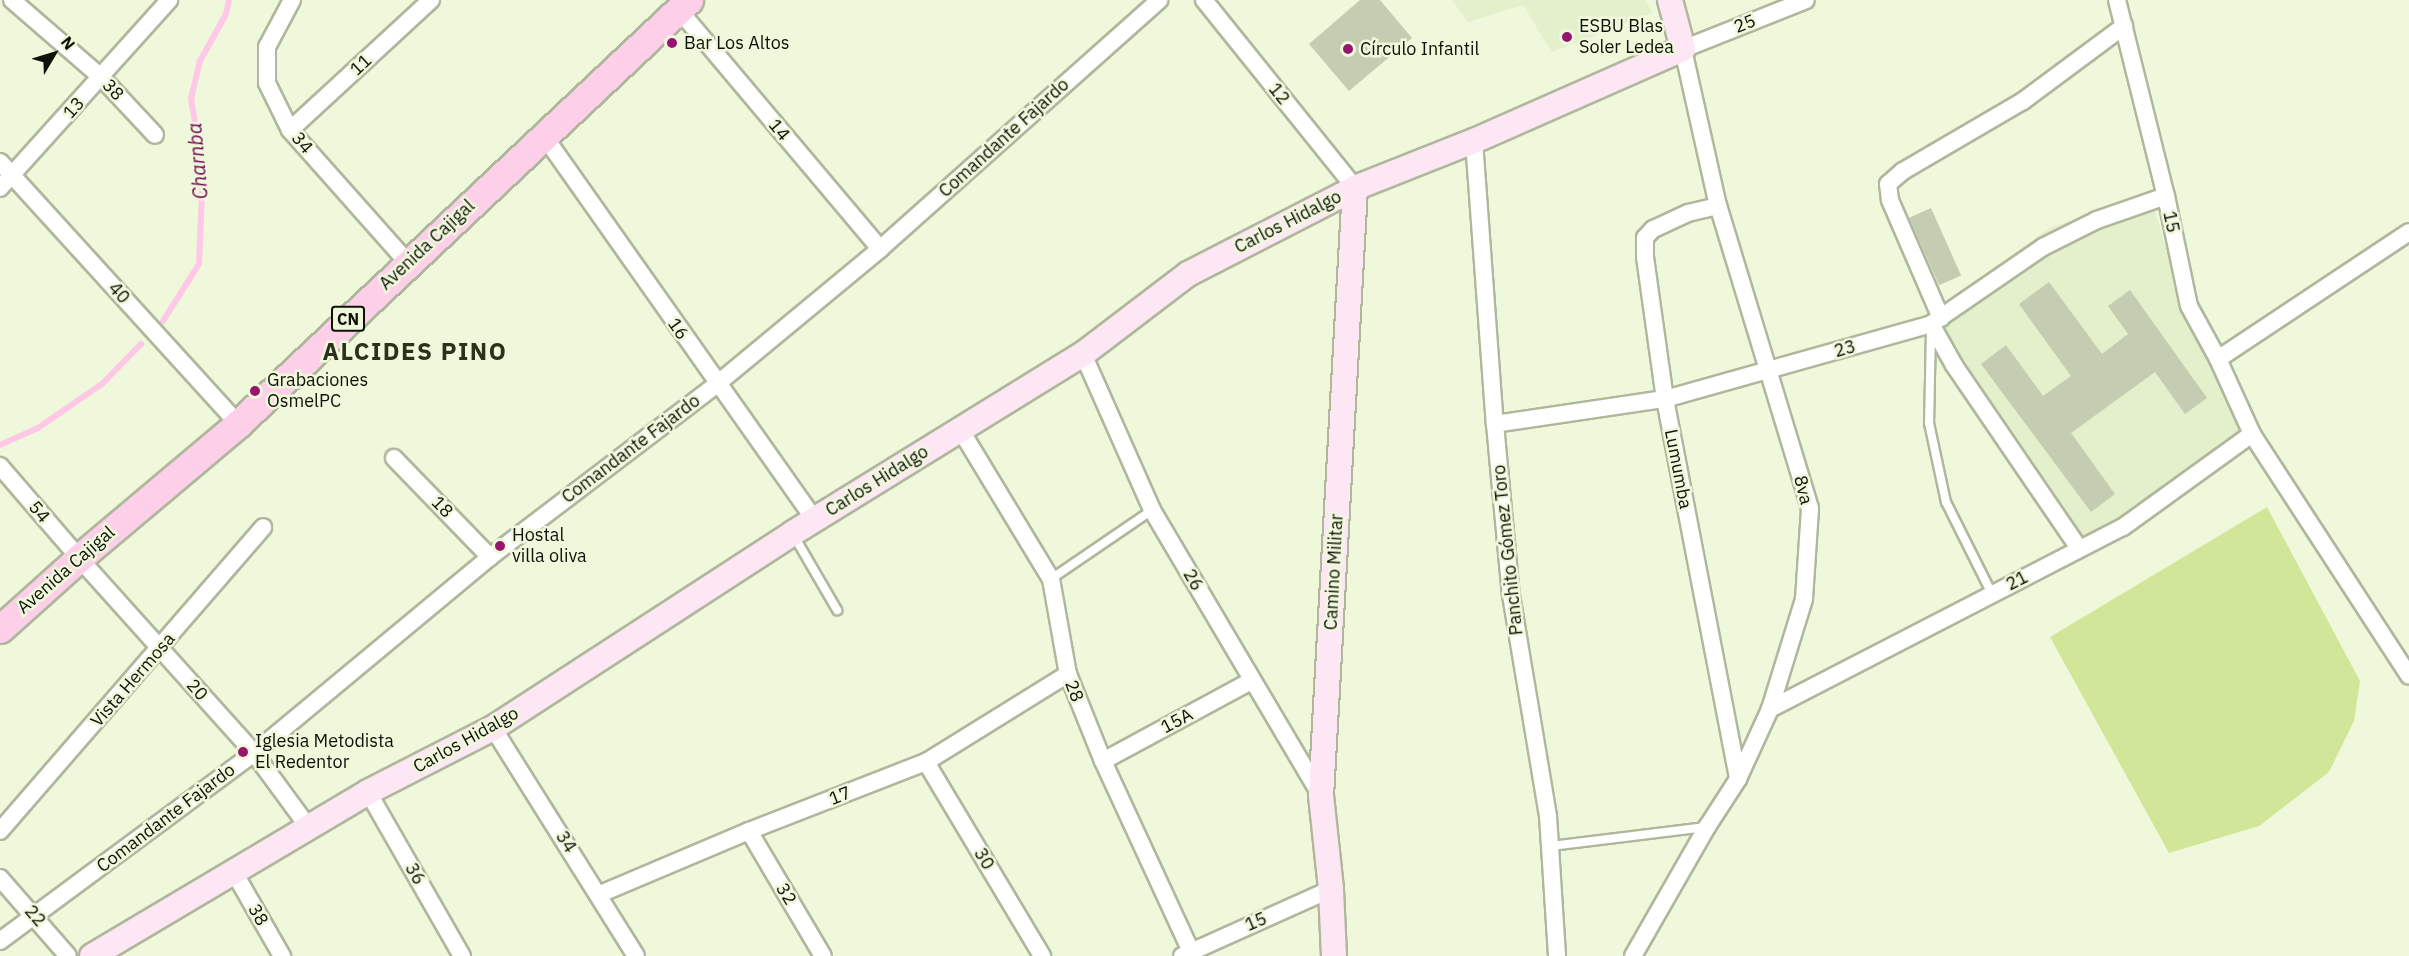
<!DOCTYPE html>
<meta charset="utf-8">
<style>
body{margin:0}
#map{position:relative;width:2409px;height:956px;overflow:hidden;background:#f0f8dc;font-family:"IBM Plex Sans",sans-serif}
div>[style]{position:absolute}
.built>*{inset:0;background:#e4efcc}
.green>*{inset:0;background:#d1e698}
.stream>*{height:6px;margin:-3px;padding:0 3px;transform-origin:3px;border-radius:3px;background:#ffc8e6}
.building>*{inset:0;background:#c4ccb1;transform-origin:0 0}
.roads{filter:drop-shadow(2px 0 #afb79c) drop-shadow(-2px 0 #afb79c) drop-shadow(0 2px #afb79c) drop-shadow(0 -2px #afb79c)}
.lane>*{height:8px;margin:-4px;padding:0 4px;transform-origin:4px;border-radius:4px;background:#fff}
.street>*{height:16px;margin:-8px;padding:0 8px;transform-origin:8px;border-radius:8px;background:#fff}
.secondary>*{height:24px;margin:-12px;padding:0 12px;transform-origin:12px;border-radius:12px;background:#fee7f4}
.primary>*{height:27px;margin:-13.5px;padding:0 13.5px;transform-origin:13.5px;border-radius:13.5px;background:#fdcfe9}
.dots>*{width:16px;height:16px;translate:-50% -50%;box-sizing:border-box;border:3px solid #f0f8dc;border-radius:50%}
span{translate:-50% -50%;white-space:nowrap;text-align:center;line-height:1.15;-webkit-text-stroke:5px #f0f8dc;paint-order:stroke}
.shield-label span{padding:2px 4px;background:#f0f8dc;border:2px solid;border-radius:4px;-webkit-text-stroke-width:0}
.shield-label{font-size:16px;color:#0f1208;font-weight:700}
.street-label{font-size:18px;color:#0f1208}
.poi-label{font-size:18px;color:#0f1208}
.left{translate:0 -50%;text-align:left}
.water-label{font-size:20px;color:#730953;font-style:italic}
.district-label{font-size:24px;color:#2b311b;font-weight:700;letter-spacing:1.5px}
.north{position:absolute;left:24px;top:24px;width:60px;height:60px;-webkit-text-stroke:4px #f0f8dc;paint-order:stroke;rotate:52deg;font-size:16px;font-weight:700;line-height:24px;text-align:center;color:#0f1208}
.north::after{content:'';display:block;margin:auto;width:21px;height:27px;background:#0f1208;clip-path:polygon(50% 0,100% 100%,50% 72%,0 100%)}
</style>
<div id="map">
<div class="built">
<div style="clip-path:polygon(1452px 0,1646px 0,1652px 13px,1552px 52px,1523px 5px,1468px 22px)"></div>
<div style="clip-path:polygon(2150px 193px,2184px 311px,2244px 431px,2121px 522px,2087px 541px,1932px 313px,2049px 228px)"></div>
</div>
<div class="green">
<div style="clip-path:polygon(2267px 507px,2360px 681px,2354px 721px,2329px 772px,2259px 826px,2169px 853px,2050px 637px)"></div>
</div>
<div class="stream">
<div style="left:163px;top:321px;width:67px;rotate:-57.7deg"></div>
<div style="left:199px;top:264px;width:73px;rotate:-87.6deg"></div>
<div style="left:202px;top:191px;width:47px;rotate:-93.7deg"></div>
<div style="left:199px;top:144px;width:46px;rotate:-100.1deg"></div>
<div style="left:191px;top:99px;width:39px;rotate:-77deg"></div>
<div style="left:200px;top:61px;width:54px;rotate:-61deg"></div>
<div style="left:226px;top:14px;width:14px;rotate:-78deg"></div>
<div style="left:0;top:445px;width:42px;rotate:-24.1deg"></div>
<div style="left:38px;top:428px;width:78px;rotate:-34.5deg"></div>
<div style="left:102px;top:384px;width:56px;rotate:-45.7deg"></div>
</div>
<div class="building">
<div style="clip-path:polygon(1360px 0,1380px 0,1412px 38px,1349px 91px,1309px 44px)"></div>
<div style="left:1931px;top:208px;width:74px;height:24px;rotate:66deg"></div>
<div style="clip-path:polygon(2049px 282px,2102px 354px,2128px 334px,2108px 306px,2130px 290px,2207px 398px,2185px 414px,2155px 372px,2071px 433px,2115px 494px,2091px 512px,1981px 364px,2006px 345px,2043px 396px,2071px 376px,2019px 304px)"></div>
</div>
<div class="roads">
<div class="lane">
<div style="left:1931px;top:330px;width:93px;rotate:91.2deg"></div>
<div style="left:1929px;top:423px;width:81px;rotate:77.9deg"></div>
<div style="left:1946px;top:502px;width:103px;rotate:63.4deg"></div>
<div style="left:794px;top:536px;width:86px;rotate:59.8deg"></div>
<div style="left:1051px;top:579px;width:122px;rotate:-34.3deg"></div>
<div style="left:1551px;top:846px;width:156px;rotate:-7deg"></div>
</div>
<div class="street">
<div style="left:12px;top:0;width:118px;rotate:40.9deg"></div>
<div style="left:101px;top:77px;width:79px;rotate:47deg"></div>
<div style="left:292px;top:0;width:53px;rotate:118deg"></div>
<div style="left:267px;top:47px;width:36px;rotate:90deg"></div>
<div style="left:267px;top:83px;width:52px;rotate:63.9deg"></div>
<div style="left:290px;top:130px;width:178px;rotate:48.4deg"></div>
<div style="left:1204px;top:0;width:241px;rotate:51.2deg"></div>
<div style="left:2117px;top:0;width:202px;rotate:76deg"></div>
<div style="left:2166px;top:196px;width:112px;rotate:78.2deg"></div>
<div style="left:2189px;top:306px;width:60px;rotate:61.3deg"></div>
<div style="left:2218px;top:359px;width:82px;rotate:65.6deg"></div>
<div style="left:2252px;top:434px;width:288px;rotate:57deg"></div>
<div style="left:679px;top:10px;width:312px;rotate:49.9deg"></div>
<div style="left:290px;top:130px;width:192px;rotate:-42.7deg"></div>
<div style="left:544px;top:136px;width:470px;rotate:54.8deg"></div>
<div style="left:1474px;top:141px;width:284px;rotate:85.8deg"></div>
<div style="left:1495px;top:424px;width:172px;rotate:84.7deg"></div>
<div style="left:1511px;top:595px;width:224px;rotate:80.5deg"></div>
<div style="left:1548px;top:816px;width:140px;rotate:86.3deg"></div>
<div style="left:0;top:162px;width:354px;rotate:47.7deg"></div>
<div style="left:0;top:188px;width:253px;rotate:-48deg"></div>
<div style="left:1718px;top:206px;width:31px;rotate:167deg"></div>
<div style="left:1688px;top:213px;width:38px;rotate:155deg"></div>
<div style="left:1653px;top:229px;width:12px;rotate:132deg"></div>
<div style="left:1645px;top:238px;width:19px;rotate:90deg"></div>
<div style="left:1645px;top:257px;width:143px;rotate:82deg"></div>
<div style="left:1665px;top:399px;width:387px;rotate:79.1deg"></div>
<div style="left:1941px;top:318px;width:129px;rotate:-113.4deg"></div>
<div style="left:1890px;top:200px;width:16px;rotate:-97deg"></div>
<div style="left:1888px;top:184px;width:20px;rotate:-41deg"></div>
<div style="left:1903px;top:171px;width:139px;rotate:-30.3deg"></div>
<div style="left:2023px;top:101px;width:126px;rotate:-36.6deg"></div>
<div style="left:1931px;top:324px;width:47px;rotate:60.7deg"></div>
<div style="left:1954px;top:365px;width:222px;rotate:55.7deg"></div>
<div style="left:1083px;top:354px;width:171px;rotate:66.1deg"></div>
<div style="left:1152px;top:510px;width:332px;rotate:59.4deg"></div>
<div style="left:2218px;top:359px;width:229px;rotate:-33.6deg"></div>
<div style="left:1495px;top:424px;width:172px;rotate:-8.4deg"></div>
<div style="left:1665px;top:399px;width:276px;rotate:-15.7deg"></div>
<div style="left:1931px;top:324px;width:136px;rotate:-34.5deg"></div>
<div style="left:2043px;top:247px;width:60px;rotate:-26.6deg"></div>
<div style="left:2097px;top:220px;width:73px;rotate:-19.2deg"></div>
<div style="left:960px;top:429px;width:175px;rotate:58.8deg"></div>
<div style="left:1051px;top:579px;width:97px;rotate:79.9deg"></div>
<div style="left:1068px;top:674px;width:94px;rotate:68.1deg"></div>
<div style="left:1103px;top:761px;width:215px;rotate:65.2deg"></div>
<div style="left:394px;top:458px;width:138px;rotate:45.9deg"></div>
<div style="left:0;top:466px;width:121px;rotate:49.3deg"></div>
<div style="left:79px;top:558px;width:262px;rotate:48.1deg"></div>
<div style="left:254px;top:753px;width:93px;rotate:53.7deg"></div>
<div style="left:1770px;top:709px;width:397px;rotate:-27.3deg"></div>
<div style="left:2123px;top:527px;width:159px;rotate:-35.8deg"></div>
<div style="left:493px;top:728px;width:269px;rotate:57.9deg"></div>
<div style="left:1103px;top:761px;width:168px;rotate:-28.4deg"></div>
<div style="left:926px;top:762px;width:226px;rotate:59.1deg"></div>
<div style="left:368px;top:792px;width:189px;rotate:60.2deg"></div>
<div style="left:0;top:831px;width:402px;rotate:-49.1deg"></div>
<div style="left:749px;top:831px;width:145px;rotate:59.4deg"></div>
<div style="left:235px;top:874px;width:95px;rotate:60.2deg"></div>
<div style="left:0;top:878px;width:103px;rotate:48.9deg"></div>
<div style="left:600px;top:894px;width:162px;rotate:-22.9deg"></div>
<div style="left:749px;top:831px;width:190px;rotate:-21.3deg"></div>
<div style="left:926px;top:762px;width:167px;rotate:-31.8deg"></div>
<div style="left:0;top:941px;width:316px;rotate:-36.5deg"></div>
<div style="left:254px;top:753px;width:307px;rotate:-39.7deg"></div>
<div style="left:490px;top:557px;width:285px;rotate:-37.3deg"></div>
<div style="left:717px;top:384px;width:212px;rotate:-39.6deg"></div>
<div style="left:880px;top:249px;width:374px;rotate:-41.7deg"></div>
<div style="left:1182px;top:956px;width:163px;rotate:-24.2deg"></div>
<div style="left:1633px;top:956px;width:149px;rotate:-60.2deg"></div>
<div style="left:1707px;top:827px;width:57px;rotate:-57.1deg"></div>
<div style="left:1738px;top:779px;width:77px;rotate:-65.4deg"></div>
<div style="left:1770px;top:709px;width:115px;rotate:-72.8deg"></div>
<div style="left:1804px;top:599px;width:91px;rotate:-86.2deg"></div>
<div style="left:1810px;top:508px;width:316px;rotate:-106.9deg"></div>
<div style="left:1718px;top:206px;width:161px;rotate:-102.6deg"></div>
<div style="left:1683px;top:49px;width:132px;rotate:-21.7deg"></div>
</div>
<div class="secondary">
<div style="left:92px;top:956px;width:321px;rotate:-30.7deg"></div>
<div style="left:368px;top:792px;width:140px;rotate:-27.1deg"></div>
<div style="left:493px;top:728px;width:358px;rotate:-33deg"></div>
<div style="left:793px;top:533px;width:341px;rotate:-31.7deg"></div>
<div style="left:1083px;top:354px;width:132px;rotate:-37.3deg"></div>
<div style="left:1188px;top:274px;width:188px;rotate:-27.2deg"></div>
<div style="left:1355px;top:188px;width:128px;rotate:-21.6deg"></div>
<div style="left:1474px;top:141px;width:228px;rotate:-23.8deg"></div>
<div style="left:1683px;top:49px;width:51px;rotate:-104.9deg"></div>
<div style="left:1334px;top:956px;width:67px;rotate:-92.6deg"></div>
<div style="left:1331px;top:889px;width:94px;rotate:-96.1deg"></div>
<div style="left:1321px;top:796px;width:609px;rotate:-86.8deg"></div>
</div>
<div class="primary">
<div style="left:0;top:629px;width:106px;rotate:-41.9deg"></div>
<div style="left:79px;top:558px;width:208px;rotate:-40.1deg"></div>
<div style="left:238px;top:424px;width:619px;rotate:-43.23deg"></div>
</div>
</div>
<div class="dots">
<div style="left:1567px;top:37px;background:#96166e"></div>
<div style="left:672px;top:43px;background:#96166e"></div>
<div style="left:1348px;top:49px;background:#96166e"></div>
<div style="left:255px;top:391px;background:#96166e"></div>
<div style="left:500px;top:546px;background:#96166e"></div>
<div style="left:243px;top:752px;background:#96166e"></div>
</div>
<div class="shield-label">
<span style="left:348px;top:319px">CN</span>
</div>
<div class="street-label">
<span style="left:1745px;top:24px;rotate:-22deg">25</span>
<span style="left:361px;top:65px;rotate:-43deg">11</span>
<span style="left:113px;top:90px;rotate:47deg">38</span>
<span style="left:1279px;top:94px;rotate:51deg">12</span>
<span style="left:74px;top:108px;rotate:-48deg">13</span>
<span style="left:779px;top:130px;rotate:50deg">14</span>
<span style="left:1004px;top:138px;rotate:-42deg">Comandante Fajardo</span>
<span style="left:302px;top:143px;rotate:49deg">34</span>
<span style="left:1288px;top:222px;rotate:-27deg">Carlos Hidalgo</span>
<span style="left:2171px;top:222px;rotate:78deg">15</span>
<span style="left:427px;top:245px;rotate:-43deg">Avenida Cajigal</span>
<span style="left:119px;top:293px;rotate:48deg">40</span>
<span style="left:678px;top:329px;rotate:55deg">16</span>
<span style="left:1845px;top:349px;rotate:-16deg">23</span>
<span style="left:631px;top:449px;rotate:-37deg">Comandante Fajardo</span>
<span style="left:1678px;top:469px;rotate:79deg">Lumumba</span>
<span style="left:877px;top:481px;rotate:-32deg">Carlos Hidalgo</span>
<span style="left:1803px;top:490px;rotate:76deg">8va</span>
<span style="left:442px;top:507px;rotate:46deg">18</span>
<span style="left:39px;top:512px;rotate:50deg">54</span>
<span style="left:1508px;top:550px;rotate:-96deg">Panchito Gómez Toro</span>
<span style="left:66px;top:570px;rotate:-41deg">Avenida Cajigal</span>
<span style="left:1334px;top:572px;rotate:-87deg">Camino Militar</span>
<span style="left:1193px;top:580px;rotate:60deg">26</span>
<span style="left:2017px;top:581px;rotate:-27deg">21</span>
<span style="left:133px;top:680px;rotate:-49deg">Vista Hermosa</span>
<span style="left:197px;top:690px;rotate:48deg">20</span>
<span style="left:1074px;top:691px;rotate:69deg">28</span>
<span style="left:1177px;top:721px;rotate:-28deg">15A</span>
<span style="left:466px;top:740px;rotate:-29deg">Carlos Hidalgo</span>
<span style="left:840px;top:796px;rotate:-21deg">17</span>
<span style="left:166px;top:818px;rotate:-37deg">Comandante Fajardo</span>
<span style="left:566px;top:842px;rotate:57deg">34</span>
<span style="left:984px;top:859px;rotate:59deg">30</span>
<span style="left:415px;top:874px;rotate:60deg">36</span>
<span style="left:786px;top:894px;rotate:59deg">32</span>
<span style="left:258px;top:915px;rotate:60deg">38</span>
<span style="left:35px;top:916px;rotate:49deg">22</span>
<span style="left:1256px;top:922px;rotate:-23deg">15</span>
</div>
<div class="poi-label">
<span class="left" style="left:1579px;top:37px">ESBU Blas<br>Soler Ledea</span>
<span class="left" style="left:684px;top:43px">Bar Los Altos</span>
<span class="left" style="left:1360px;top:49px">Círculo Infantil</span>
<span class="left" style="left:267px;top:391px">Grabaciones<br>OsmelPC</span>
<span class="left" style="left:512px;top:546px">Hostal<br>villa oliva</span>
<span class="left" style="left:255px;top:752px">Iglesia Metodista<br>El Redentor</span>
</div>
<div class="water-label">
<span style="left:197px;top:161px;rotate:-95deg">Charnba</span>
</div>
<div class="district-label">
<span style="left:415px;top:352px">ALCIDES PINO</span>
</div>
<div class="north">N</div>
</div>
